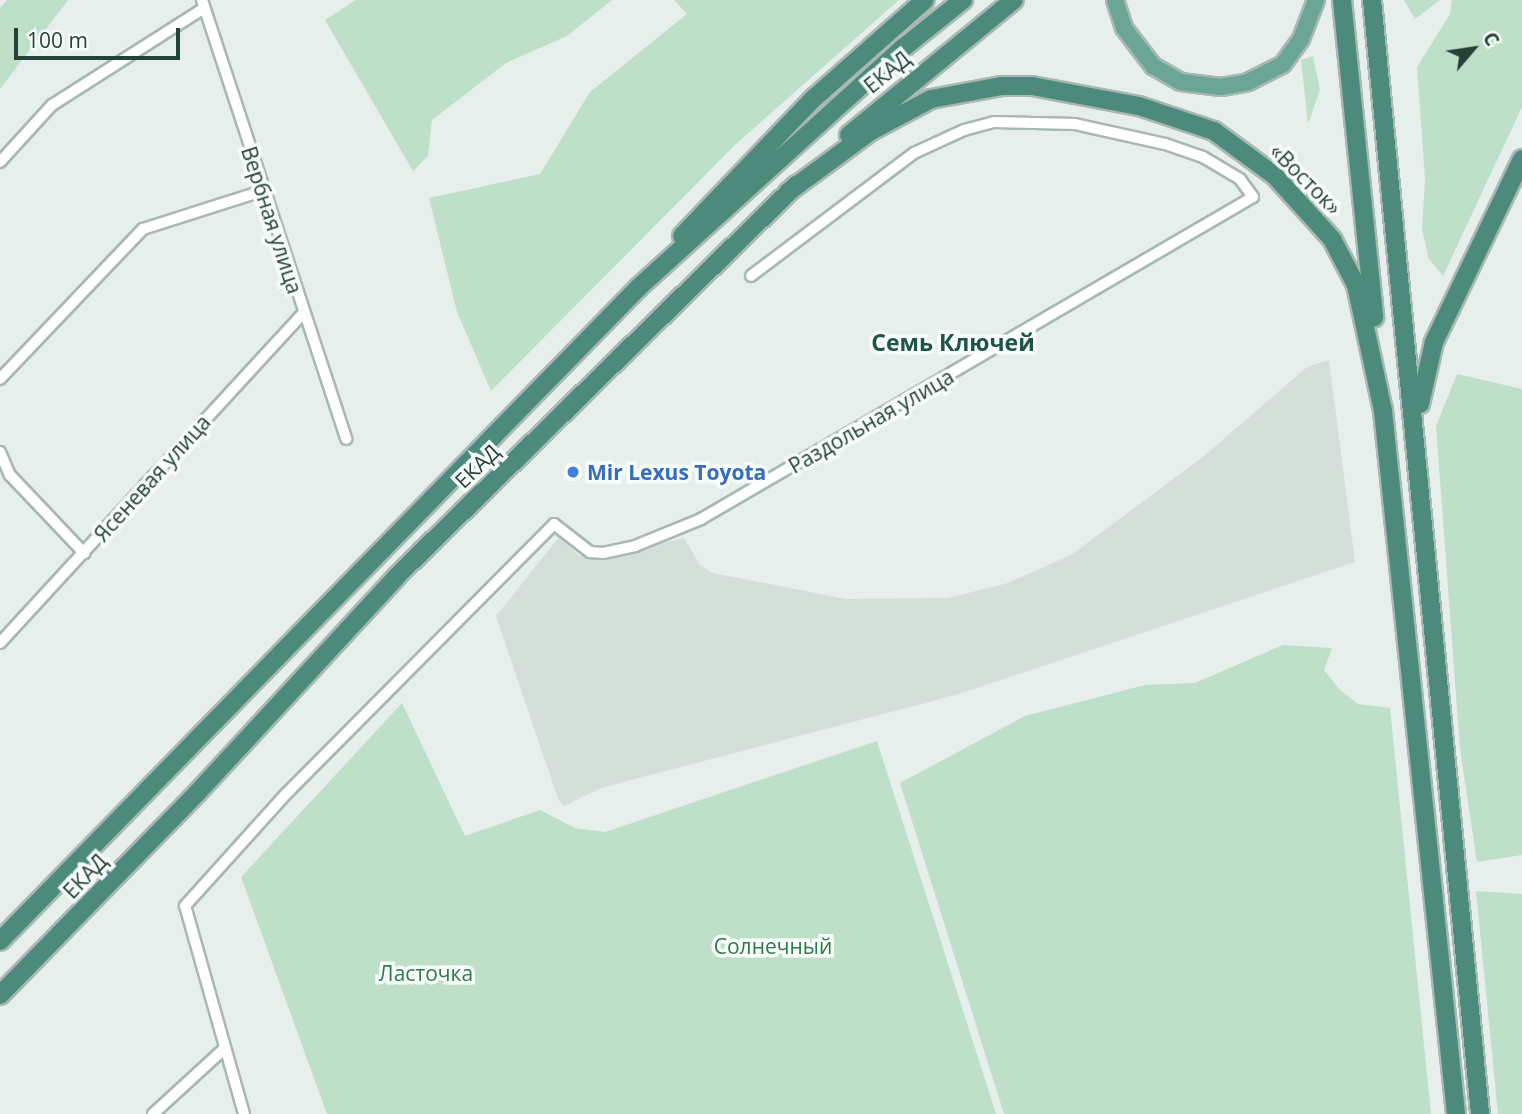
<!DOCTYPE html>
<meta charset="utf-8">
<style>
body{margin:0}
#map{position:relative;width:1522px;height:1114px;overflow:hidden;background:#e6efeb;font-family:"Open Sans",sans-serif}
div>[style]{position:absolute}
.built>*{inset:0;background:#d4dfda}
.green>*{inset:0;background:#bfe0c8}
.roads{filter:drop-shadow(2px 0 #a8b8b2) drop-shadow(-2px 0 #a8b8b2) drop-shadow(0 2px #a8b8b2) drop-shadow(0 -2px #a8b8b2)}
.minor>*{height:10px;margin:-5px;padding:0 5px;transform-origin:5px;border-radius:5px;background:#fff}
.primary>*{height:16px;margin:-8px;padding:0 8px;transform-origin:8px;border-radius:8px;background:#6aa596}
.trunk>*{height:18px;margin:-9px;padding:0 9px;transform-origin:9px;border-radius:9px;background:#4c8a7c}
.dots>*{width:19px;height:19px;translate:-50% -50%;box-sizing:border-box;border:4px solid #f7fbf9;border-radius:50%}
span{translate:-50% -50%;white-space:nowrap;text-align:center;line-height:1.15;-webkit-text-stroke:7px #f7fbf9;paint-order:stroke}
.street-label{font-size:21px;color:#24423a}
.shop-label{font-size:21px;color:#366cbe;font-weight:700}
.left{translate:0 -50%;text-align:left}
.park-label{font-size:21px;color:#2d7a4b}
.neighbourhood-label{font-size:23px;color:#1f5548;font-weight:700}
.north{position:absolute;left:1438px;top:14px;width:70px;height:70px;-webkit-text-stroke:5px #f7fbf9;paint-order:stroke;rotate:61deg;font-size:19px;font-weight:700;line-height:28px;text-align:center;color:#24423a}
.north::after{content:'';display:block;margin:auto;width:24px;height:32px;background:#24423a;clip-path:polygon(50% 0,100% 100%,50% 72%,0 100%)}
.scale{position:absolute;left:14px;top:28px;width:166px;height:32px;box-sizing:border-box;border:4px solid #24423a;border-top:0;padding-left:9px;font-size:21px;line-height:24px;white-space:nowrap;color:#24423a;-webkit-text-stroke:5px #f7fbf9;paint-order:stroke}
</style>
<div id="map">
<div class="built">
<div style="clip-path:polygon(1329px 360px,1355px 562px,959px 694px,601px 788px,564px 806px,558px 799px,496px 616px,559px 537px,578px 555px,592px 559px,684px 538px,700px 565px,713px 573px,846px 599px,948px 598px,1008px 583px,1071px 555px,1204px 456px,1307px 367px)"></div>
</div>
<div class="green">
<div style="clip-path:polygon(7px 0,68px 0,0 89px,0 8px)"></div>
<div style="clip-path:polygon(356px 0,612px 0,567px 36px,506px 63px,432px 120px,428px 156px,413px 171px,325px 20px)"></div>
<div style="clip-path:polygon(674px 0,899px 0,736px 144px,491px 391px,457px 312px,429px 198px,540px 174px,590px 92px,687px 14px)"></div>
<div style="clip-path:polygon(1404px 0,1440px 0,1415px 19px)"></div>
<div style="clip-path:polygon(1452px 0,1522px 0,1522px 107px,1443px 276px,1429px 259px,1422px 229px,1425px 180px,1417px 67px,1450px 14px)"></div>
<div style="clip-path:polygon(1313px 56px,1320px 90px,1308px 124px,1301px 60px)"></div>
<div style="clip-path:polygon(1457px 374px,1522px 389px,1522px 855px,1477px 862px,1460px 749px,1436px 426px)"></div>
<div style="clip-path:polygon(1283px 645px,1332px 648px,1324px 670px,1340px 690px,1358px 704px,1390px 708px,1431px 1114px,1004px 1114px,900px 783px,1025px 716px,1145px 685px,1195px 683px)"></div>
<div style="clip-path:polygon(402px 703px,465px 836px,540px 810px,575px 828px,605px 832px,877px 741px,996px 1114px,327px 1114px,241px 877px)"></div>
<div style="clip-path:polygon(1476px 891px,1522px 894px,1522px 1114px,1498px 1114px)"></div>
</div>
<div class="roads">
<div class="minor">
<div style="left:202px;top:0;width:462px;rotate:71.8deg"></div>
<div style="left:0;top:162px;width:77px;rotate:-47.6deg"></div>
<div style="left:52px;top:105px;width:180px;rotate:-32.5deg"></div>
<div style="left:0;top:379px;width:207px;rotate:-46.4deg"></div>
<div style="left:143px;top:229px;width:125px;rotate:-17.7deg"></div>
<div style="left:0;top:452px;width:25px;rotate:67deg"></div>
<div style="left:10px;top:475px;width:108px;rotate:46.5deg"></div>
<div style="left:0;top:643px;width:448px;rotate:-47.4deg"></div>
<div style="left:153px;top:1114px;width:98px;rotate:-42.5deg"></div>
<div style="left:244px;top:1114px;width:216px;rotate:-105.8deg"></div>
<div style="left:185px;top:906px;width:149px;rotate:-48deg"></div>
<div style="left:285px;top:795px;width:382px;rotate:-45.2deg"></div>
<div style="left:554px;top:524px;width:46px;rotate:37.9deg"></div>
<div style="left:590px;top:552px;width:13px;rotate:4deg"></div>
<div style="left:603px;top:553px;width:33px;rotate:-12deg"></div>
<div style="left:635px;top:546px;width:71px;rotate:-22.2deg"></div>
<div style="left:701px;top:519px;width:639px;rotate:-30.26deg"></div>
<div style="left:1253px;top:197px;width:22px;rotate:-126deg"></div>
<div style="left:1240px;top:179px;width:43px;rotate:-149.3deg"></div>
<div style="left:1203px;top:157px;width:40px;rotate:-161.1deg"></div>
<div style="left:1165px;top:144px;width:92px;rotate:-167.5deg"></div>
<div style="left:1075px;top:124px;width:81px;rotate:-178.6deg"></div>
<div style="left:994px;top:122px;width:31px;rotate:165deg"></div>
<div style="left:964px;top:130px;width:55px;rotate:155.3deg"></div>
<div style="left:914px;top:153px;width:204px;rotate:143deg"></div>
</div>
<div class="primary">
<div style="left:1115px;top:0;width:29px;rotate:72deg"></div>
<div style="left:1124px;top:28px;width:48px;rotate:52.7deg"></div>
<div style="left:1153px;top:66px;width:32px;rotate:30deg"></div>
<div style="left:1181px;top:82px;width:40px;rotate:7.1deg"></div>
<div style="left:1221px;top:87px;width:27px;rotate:-10deg"></div>
<div style="left:1248px;top:82px;width:39px;rotate:-27deg"></div>
<div style="left:1283px;top:64px;width:31px;rotate:-54deg"></div>
<div style="left:1301px;top:39px;width:42px;rotate:-69deg"></div>
</div>
<div class="trunk">
<div style="left:1342px;top:0;width:319px;rotate:84.2deg"></div>
<div style="left:1372px;top:0;width:1119px;rotate:84.46deg"></div>
<div style="left:849px;top:135px;width:213px;rotate:-39.3deg"></div>
<div style="left:788px;top:192px;width:103px;rotate:-36.3deg"></div>
<div style="left:871px;top:131px;width:68px;rotate:-28.1deg"></div>
<div style="left:931px;top:99px;width:71px;rotate:-10.5deg"></div>
<div style="left:1001px;top:86px;width:31px"></div>
<div style="left:1032px;top:86px;width:109px;rotate:10.6deg"></div>
<div style="left:1139px;top:106px;width:79px;rotate:18.4deg"></div>
<div style="left:1214px;top:131px;width:76px;rotate:36.4deg"></div>
<div style="left:1275px;top:176px;width:85px;rotate:47.9deg"></div>
<div style="left:1332px;top:239px;width:52px;rotate:62.4deg"></div>
<div style="left:1356px;top:285px;width:129px;rotate:77.9deg"></div>
<div style="left:1383px;top:411px;width:707px;rotate:84.07deg"></div>
<div style="left:682px;top:236px;width:190px;rotate:-46.3deg"></div>
<div style="left:813px;top:99px;width:149px;rotate:-41.5deg"></div>
<div style="left:1420px;top:404px;width:64px;rotate:-77.3deg"></div>
<div style="left:1434px;top:342px;width:203px;rotate:-64.3deg"></div>
<div style="left:0;top:941px;width:914px;rotate:-45.66deg"></div>
<div style="left:639px;top:287px;width:356px;rotate:-42.2deg"></div>
<div style="left:903px;top:48px;width:77px;rotate:-38.7deg"></div>
<div style="left:0;top:995px;width:284px;rotate:-45.7deg"></div>
<div style="left:198px;top:792px;width:294px;rotate:-47.3deg"></div>
<div style="left:397px;top:576px;width:559px;rotate:-44.42deg"></div>
</div>
</div>
<div class="dots">
<div style="left:573px;top:472px;background:#3f7fe0"></div>
</div>
<div class="street-label">
<span style="left:887px;top:72px;rotate:-39deg">ЕКАД</span>
<span style="left:1306px;top:179px;rotate:45deg">«Восток»</span>
<span style="left:272px;top:220px;rotate:72deg">Вербная улица</span>
<span style="left:871px;top:421px;rotate:-30deg">Раздольная улица</span>
<span style="left:477px;top:466px;rotate:-44deg">ЕКАД</span>
<span style="left:152px;top:478px;rotate:-48deg">Ясеневая улица</span>
<span style="left:85px;top:876px;rotate:-46deg">ЕКАД</span>
</div>
<div class="shop-label">
<span class="left" style="left:587px;top:472px">Mir Lexus Toyota</span>
</div>
<div class="park-label">
<span style="left:773px;top:946px">Солнечный</span>
<span style="left:426px;top:973px">Ласточка</span>
</div>
<div class="neighbourhood-label">
<span style="left:953px;top:342px">Семь Ключей</span>
</div>
<div class="north">С</div>
<div class="scale">100 m</div>
</div>
